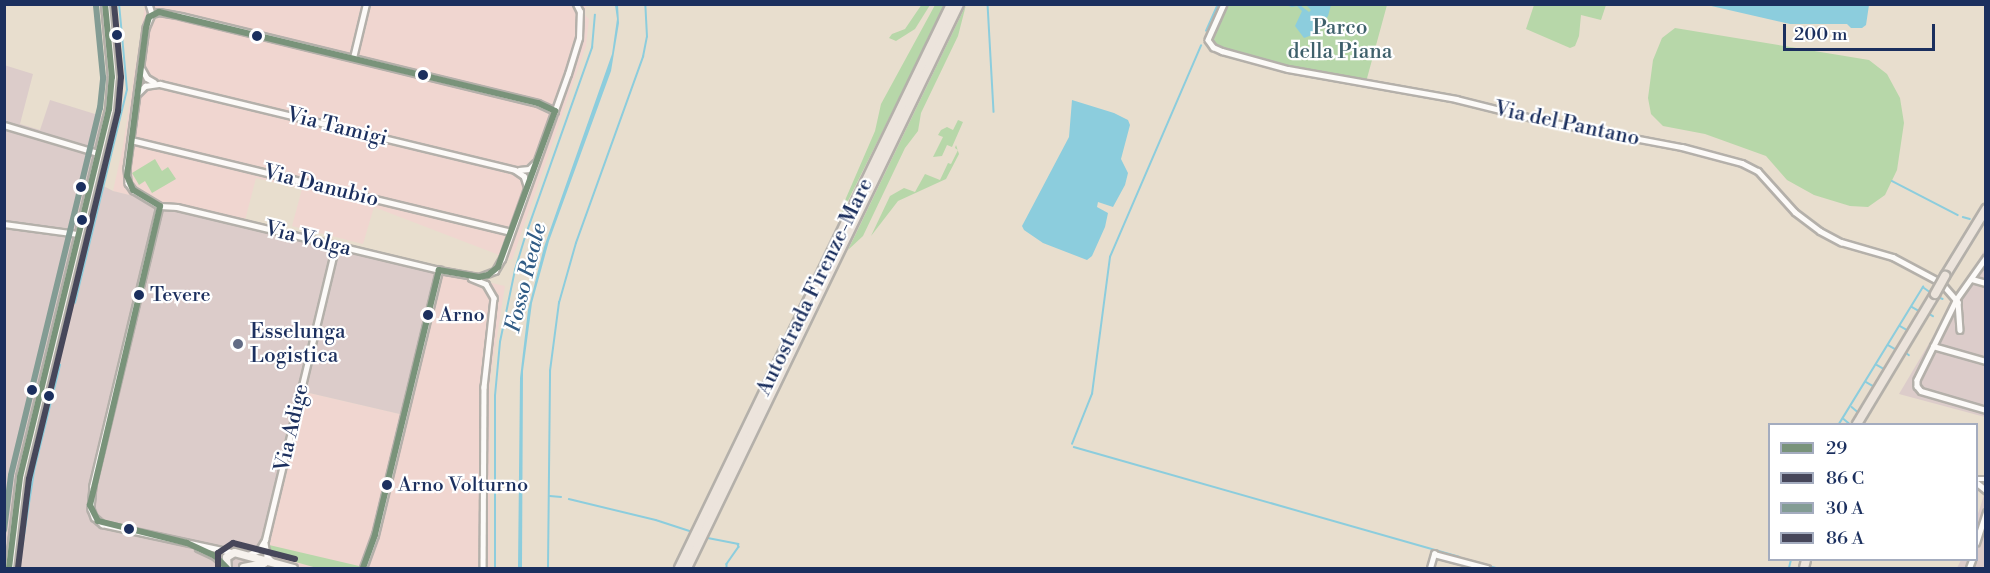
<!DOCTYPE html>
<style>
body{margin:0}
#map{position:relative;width:1990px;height:573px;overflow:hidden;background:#e8dece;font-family:"Libre Bodoni",serif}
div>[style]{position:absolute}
.built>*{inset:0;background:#f0d6d0}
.industrial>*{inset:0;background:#dcccca}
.green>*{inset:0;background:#b7d7a9}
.water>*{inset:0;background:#8ccddd}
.stream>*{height:1.5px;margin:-0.75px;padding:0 0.75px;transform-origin:0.75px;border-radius:0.75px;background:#8ccddd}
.roads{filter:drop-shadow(2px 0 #b4b0aa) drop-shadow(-2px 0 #b4b0aa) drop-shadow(0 2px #b4b0aa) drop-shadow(0 -2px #b4b0aa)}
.street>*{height:4.5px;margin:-2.25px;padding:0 2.25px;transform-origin:2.25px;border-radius:2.25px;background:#fcfaf8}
.secondary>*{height:7px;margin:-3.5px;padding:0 3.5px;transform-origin:3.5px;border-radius:3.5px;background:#f6f2ed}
.primary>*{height:8px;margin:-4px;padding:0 4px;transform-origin:4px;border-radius:4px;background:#ece4dc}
.highway>*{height:8px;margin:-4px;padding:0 4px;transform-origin:4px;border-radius:4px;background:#ece4dc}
.bridges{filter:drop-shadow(2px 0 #b4b0aa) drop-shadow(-2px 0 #b4b0aa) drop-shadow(0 2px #b4b0aa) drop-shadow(0 -2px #b4b0aa)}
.primary-bridge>*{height:8px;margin:-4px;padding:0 4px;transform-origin:4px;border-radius:4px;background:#ece4dc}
.bus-1>*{height:6px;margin:-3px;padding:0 3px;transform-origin:3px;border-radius:3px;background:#79937a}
.bus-2>*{height:6px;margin:-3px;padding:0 3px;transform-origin:3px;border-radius:3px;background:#47475a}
.bus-3>*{height:6px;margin:-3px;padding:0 3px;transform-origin:3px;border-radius:3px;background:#839c94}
.bus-4>*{height:6px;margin:-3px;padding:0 3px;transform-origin:3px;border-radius:3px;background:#47475a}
.dots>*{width:16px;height:16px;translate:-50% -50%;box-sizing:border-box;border:3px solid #fff;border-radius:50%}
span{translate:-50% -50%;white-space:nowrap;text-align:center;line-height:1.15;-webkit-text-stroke:4.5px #fff;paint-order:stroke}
.bus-label{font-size:20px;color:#1b2f5e}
.left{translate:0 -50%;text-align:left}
.park-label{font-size:21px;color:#3e606b}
.street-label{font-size:21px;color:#1b2f5e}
.poi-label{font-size:21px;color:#1b2f5e}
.water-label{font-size:22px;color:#315c86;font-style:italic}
.frame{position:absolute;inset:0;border:6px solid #1b2f5e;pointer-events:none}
.legend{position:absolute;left:1768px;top:423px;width:210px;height:138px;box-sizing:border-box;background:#fff;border:2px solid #a4acbf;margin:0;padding:8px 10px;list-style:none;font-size:18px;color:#1b2f5e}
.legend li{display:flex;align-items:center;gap:12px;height:30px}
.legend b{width:30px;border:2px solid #a4acbf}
.scale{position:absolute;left:1783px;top:24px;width:152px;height:27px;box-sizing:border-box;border:3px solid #1b2f5e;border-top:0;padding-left:8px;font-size:18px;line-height:21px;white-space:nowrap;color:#1b2f5e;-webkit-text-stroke:4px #fff;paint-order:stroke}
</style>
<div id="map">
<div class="built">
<div style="clip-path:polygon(145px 5px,586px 5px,585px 15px,589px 19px,586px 46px,512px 260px,374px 207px,363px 244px,292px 226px,302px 189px,256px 178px,244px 224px,113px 191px,123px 146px)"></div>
<div style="clip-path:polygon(438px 271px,505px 286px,490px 381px,490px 568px,243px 568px,263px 556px,305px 392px,404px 415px)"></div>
</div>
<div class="industrial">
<div style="clip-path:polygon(4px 65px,33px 74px,20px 124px,40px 130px,50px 100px,111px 119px,96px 182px,113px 191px,438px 271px,404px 415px,305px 392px,263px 556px,243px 568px,17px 568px,5px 565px)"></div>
<div style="clip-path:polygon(1985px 249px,1985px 417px,1899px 394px)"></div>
<div style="clip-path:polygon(1985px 492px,1985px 568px,1957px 568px,1961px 560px,1976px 560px,1977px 517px)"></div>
</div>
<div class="green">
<div style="clip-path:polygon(922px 4px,930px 5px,915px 29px,896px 41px,889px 38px,892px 34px,905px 29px)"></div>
<div style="clip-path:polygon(935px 5px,945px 5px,840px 217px,846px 198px,875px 131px,881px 104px)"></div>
<div style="clip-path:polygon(966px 5px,958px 36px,921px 113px,918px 131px,905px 148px,863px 236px,848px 250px)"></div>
<div style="clip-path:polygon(1227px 5px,1387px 5px,1366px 82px,1290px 67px,1215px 45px,1212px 36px)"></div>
<div style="clip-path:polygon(1534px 5px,1534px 4px,1606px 5px,1601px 20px,1581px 15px,1579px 36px,1575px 46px,1570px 48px,1526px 29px)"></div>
<div style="clip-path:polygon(1675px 28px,1869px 60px,1887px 74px,1900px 98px,1904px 123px,1897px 170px,1885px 195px,1868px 207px,1850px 206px,1814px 195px,1787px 180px,1766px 156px,1705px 134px,1663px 126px,1651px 114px,1648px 98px,1653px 60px,1662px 38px)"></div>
<div style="clip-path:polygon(958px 120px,963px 122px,952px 147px,947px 145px,942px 156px,933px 157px,943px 137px,938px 135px,941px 130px,947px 127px,953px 130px)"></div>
<div style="clip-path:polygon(956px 145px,959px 154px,946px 179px,898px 201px,871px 236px,890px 196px,904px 188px,915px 192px,925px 174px,940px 180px,948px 163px,951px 164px,958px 150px,955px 148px)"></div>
<div style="clip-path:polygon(155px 159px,162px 171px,168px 167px,176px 179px,152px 193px,145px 181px,139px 185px,132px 173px)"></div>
<div style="clip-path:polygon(269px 545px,359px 566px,359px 567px,317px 568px,274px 556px,270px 553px)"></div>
</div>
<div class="water">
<div style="clip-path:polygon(615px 5px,618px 5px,619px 23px,611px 71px,549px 241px,532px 303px,523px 371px,522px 568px,518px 568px,520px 378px,528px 310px,544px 247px,612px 54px,617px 19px)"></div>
<div style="clip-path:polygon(1284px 5px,1300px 5px,1309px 12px,1311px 10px,1306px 5px,1331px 5px,1328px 16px,1312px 35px,1304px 38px,1295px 26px,1302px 11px,1297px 6px,1292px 7px)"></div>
<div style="clip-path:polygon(1707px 5px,1869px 5px,1866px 25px,1862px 28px,1851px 28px,1847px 24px,1790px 24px)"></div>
<div style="clip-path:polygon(1072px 100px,1114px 113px,1128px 120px,1130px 125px,1121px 159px,1128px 173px,1125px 185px,1113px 207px,1098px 202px,1097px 207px,1108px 213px,1105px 227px,1092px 256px,1087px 260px,1043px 243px,1024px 230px,1022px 226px,1069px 137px)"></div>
</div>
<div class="stream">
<div style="left:988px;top:4px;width:108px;rotate:86.8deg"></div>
<div style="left:1206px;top:31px;width:30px;rotate:-66deg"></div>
<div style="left:1892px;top:181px;width:74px;rotate:27.3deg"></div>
<div style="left:1963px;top:217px;width:7px;rotate:16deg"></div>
<div style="left:1938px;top:297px;width:5px;rotate:22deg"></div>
<div style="left:75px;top:303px;width:219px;rotate:-76.3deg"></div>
<div style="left:127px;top:90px;width:86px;rotate:-95.3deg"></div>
<div style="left:1912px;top:307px;width:8px;rotate:30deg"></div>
<div style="left:1928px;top:313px;width:6px;rotate:31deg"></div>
<div style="left:1900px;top:326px;width:8px;rotate:30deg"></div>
<div style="left:1888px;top:345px;width:8px;rotate:30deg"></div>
<div style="left:1905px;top:352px;width:5px;rotate:37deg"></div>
<div style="left:1877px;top:365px;width:8px;rotate:30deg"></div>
<div style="left:1866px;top:382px;width:8px;rotate:30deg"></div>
<div style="left:1852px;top:407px;width:8px;rotate:40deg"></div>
<div style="left:1844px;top:419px;width:8px;rotate:40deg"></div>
<div style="left:1839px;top:424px;width:161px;rotate:-58.5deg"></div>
<div style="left:1923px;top:287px;width:9px;rotate:36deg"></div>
<div style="left:1072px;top:444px;width:54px;rotate:-68.2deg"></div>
<div style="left:1092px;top:394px;width:138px;rotate:-82.5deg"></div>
<div style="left:1110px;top:257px;width:230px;rotate:-66.7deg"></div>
<div style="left:1074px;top:447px;width:400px;rotate:15.9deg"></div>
<div style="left:550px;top:496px;width:11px;rotate:5deg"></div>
<div style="left:569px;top:499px;width:89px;rotate:13.6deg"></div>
<div style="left:656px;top:520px;width:35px;rotate:18deg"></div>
<div style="left:708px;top:538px;width:31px;rotate:11deg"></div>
<div style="left:738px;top:544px;width:3px;rotate:72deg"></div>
<div style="left:739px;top:547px;width:21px;rotate:125deg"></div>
<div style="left:727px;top:564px;width:4px;rotate:90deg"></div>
<div style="left:22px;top:548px;width:78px;rotate:-81.1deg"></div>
<div style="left:34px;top:471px;width:109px;rotate:-76.2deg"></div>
<div style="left:1463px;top:559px;width:35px;rotate:15deg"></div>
<div style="left:495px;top:568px;width:172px;rotate:-90deg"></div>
<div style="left:495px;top:396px;width:54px;rotate:-84.7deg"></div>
<div style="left:500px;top:342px;width:74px;rotate:-78.2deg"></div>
<div style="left:515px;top:270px;width:34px;rotate:-73deg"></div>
<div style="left:525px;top:237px;width:201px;rotate:-70.5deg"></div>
<div style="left:592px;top:48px;width:33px;rotate:-85deg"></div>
<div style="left:548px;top:568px;width:197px;rotate:-89.4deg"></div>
<div style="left:550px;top:371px;width:69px;rotate:-82.5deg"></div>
<div style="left:559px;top:303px;width:62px;rotate:-74.2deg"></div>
<div style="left:576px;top:243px;width:198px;rotate:-70.2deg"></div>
<div style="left:643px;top:57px;width:20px;rotate:-79deg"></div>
<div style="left:647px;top:37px;width:33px;rotate:-93deg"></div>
<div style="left:1789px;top:568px;width:8px;rotate:-76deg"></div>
</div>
<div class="roads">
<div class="street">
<div style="left:149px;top:4px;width:10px;rotate:73deg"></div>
<div style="left:1224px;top:4px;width:39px;rotate:114deg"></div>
<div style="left:1208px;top:40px;width:9px;rotate:54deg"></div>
<div style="left:1213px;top:47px;width:10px;rotate:24deg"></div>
<div style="left:1222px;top:51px;width:68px;rotate:15.3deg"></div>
<div style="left:1288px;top:69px;width:171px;rotate:10.1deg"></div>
<div style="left:1456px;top:99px;width:91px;rotate:14deg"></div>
<div style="left:1544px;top:121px;width:140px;rotate:10.7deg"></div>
<div style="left:1682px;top:147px;width:62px;rotate:14.9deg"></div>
<div style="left:1742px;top:163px;width:18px;rotate:27deg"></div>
<div style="left:1758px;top:171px;width:55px;rotate:47.9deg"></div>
<div style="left:1795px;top:212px;width:31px;rotate:37deg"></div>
<div style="left:1820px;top:231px;width:24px;rotate:28deg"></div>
<div style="left:1841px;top:242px;width:54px;rotate:16.1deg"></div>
<div style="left:1893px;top:257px;width:49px;rotate:28.1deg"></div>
<div style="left:152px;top:14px;width:15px;rotate:113deg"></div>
<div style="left:146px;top:28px;width:141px;rotate:97.7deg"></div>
<div style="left:127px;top:168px;width:15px;rotate:86deg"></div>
<div style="left:128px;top:183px;width:9px;rotate:54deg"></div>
<div style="left:133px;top:190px;width:31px;rotate:31deg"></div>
<div style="left:160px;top:206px;width:17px;rotate:3deg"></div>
<div style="left:177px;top:207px;width:269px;rotate:13.5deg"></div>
<div style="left:439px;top:270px;width:41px;rotate:9.9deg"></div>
<div style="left:479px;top:277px;width:17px;rotate:-21deg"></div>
<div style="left:495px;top:271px;width:14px;rotate:-60deg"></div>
<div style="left:502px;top:259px;width:196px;rotate:-70.4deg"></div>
<div style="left:568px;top:74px;width:38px;rotate:-73deg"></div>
<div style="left:579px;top:38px;width:26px;rotate:-88deg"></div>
<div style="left:580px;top:12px;width:9px;rotate:-117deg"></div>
<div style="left:152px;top:14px;width:7px;rotate:-16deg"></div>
<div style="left:159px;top:12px;width:22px;rotate:10deg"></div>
<div style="left:181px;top:16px;width:367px;rotate:13.7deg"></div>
<div style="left:538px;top:103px;width:19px;rotate:25deg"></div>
<div style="left:353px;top:58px;width:56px;rotate:-76.5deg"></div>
<div style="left:142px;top:69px;width:10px;rotate:61deg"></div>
<div style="left:147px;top:78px;width:8px;rotate:30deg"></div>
<div style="left:138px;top:93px;width:10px;rotate:-45deg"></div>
<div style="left:145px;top:86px;width:15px;rotate:-8deg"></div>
<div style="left:160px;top:84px;width:365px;rotate:13.6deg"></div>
<div style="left:515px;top:170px;width:11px;rotate:34deg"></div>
<div style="left:524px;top:176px;width:9px;rotate:72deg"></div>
<div style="left:4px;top:125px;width:98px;rotate:16.6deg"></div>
<div style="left:131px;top:140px;width:391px;rotate:13.6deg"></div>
<div style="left:519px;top:170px;width:10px;rotate:-6deg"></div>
<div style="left:529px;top:169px;width:8px;rotate:-45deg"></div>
<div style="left:160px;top:206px;width:288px;rotate:103.5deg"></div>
<div style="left:93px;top:486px;width:23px;rotate:95deg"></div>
<div style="left:91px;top:509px;width:9px;rotate:69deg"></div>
<div style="left:94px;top:517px;width:11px;rotate:41deg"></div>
<div style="left:102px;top:524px;width:133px;rotate:12.2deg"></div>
<div style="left:4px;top:224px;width:75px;rotate:7.7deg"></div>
<div style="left:1986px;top:258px;width:50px;rotate:125.3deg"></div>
<div style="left:1957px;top:299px;width:90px;rotate:116.3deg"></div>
<div style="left:1917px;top:380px;width:6px;rotate:90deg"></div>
<div style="left:1917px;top:386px;width:6px;rotate:51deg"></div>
<div style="left:1921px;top:391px;width:68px;rotate:16.3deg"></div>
<div style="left:471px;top:278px;width:16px;rotate:22deg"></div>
<div style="left:486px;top:284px;width:16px;rotate:60deg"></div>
<div style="left:494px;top:298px;width:90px;rotate:96.4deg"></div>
<div style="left:484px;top:387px;width:181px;rotate:90.3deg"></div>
<div style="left:1972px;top:279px;width:15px;rotate:16deg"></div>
<div style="left:1945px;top:287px;width:20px;rotate:49deg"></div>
<div style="left:1958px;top:302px;width:28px;rotate:86deg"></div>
<div style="left:1933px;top:346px;width:55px;rotate:15.8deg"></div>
<div style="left:1976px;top:479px;width:10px"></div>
<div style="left:1976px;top:482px;width:13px;rotate:39deg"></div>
<div style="left:265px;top:543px;width:13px;rotate:81deg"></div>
<div style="left:267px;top:556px;width:8px;rotate:45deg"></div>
<div style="left:1976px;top:543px;width:32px;rotate:-72deg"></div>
<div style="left:198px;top:548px;width:19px;rotate:25deg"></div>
<div style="left:215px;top:556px;width:15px;rotate:42deg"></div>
<div style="left:248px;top:555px;width:12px;rotate:-24deg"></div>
<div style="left:259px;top:550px;width:12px;rotate:-59deg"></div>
<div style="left:265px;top:540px;width:303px;rotate:-76.5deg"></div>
<div style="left:363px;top:568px;width:35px;rotate:-70deg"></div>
<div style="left:375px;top:535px;width:273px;rotate:-76.4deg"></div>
<div style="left:1430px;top:568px;width:15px;rotate:-74deg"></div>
<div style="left:1434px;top:554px;width:55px;rotate:14.8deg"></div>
<div style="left:1969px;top:568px;width:9px;rotate:-69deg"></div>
</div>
<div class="secondary">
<div style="left:243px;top:567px;width:21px;rotate:-11deg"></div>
<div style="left:9px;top:568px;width:92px;rotate:-83.1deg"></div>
<div style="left:20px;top:477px;width:379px;rotate:-76.4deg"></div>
<div style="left:109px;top:109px;width:32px;rotate:-85deg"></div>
<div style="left:112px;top:77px;width:73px;rotate:-95.5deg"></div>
<div style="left:227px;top:568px;width:11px;rotate:-95deg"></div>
<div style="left:226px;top:557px;width:9px;rotate:-32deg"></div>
<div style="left:234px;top:552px;width:61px;rotate:15.2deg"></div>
</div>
<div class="primary">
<div style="left:1945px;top:276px;width:79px;rotate:-58.5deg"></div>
<div style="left:1857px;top:424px;width:152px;rotate:-59deg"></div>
<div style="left:1804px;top:568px;width:8px;rotate:-76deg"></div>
</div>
<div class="highway">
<div style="left:679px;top:568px;width:626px;rotate:-64.25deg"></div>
<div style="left:687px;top:568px;width:626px;rotate:-64.25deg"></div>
</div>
</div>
<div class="bridges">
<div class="primary-bridge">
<div style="left:1935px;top:294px;width:21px;rotate:-61deg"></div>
</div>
</div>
<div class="bus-1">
<div style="left:9px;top:568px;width:92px;rotate:-83.1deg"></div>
<div style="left:20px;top:477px;width:379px;rotate:-76.4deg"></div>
<div style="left:109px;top:109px;width:32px;rotate:-85deg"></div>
<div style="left:112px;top:77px;width:73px;rotate:-95.5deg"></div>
<div style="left:227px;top:568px;width:17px;rotate:-135deg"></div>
<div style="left:215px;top:556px;width:31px;rotate:-155deg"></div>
<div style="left:187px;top:543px;width:92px;rotate:-166.1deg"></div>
<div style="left:98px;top:521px;width:18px;rotate:-117deg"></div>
<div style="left:90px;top:505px;width:307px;rotate:-76.8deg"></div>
<div style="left:160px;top:206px;width:31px;rotate:-149deg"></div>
<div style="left:133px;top:190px;width:15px;rotate:-113deg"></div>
<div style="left:127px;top:176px;width:149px;rotate:-82.7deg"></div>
<div style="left:146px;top:28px;width:11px;rotate:-75deg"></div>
<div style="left:149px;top:17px;width:11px;rotate:-27deg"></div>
<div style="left:159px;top:12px;width:390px;rotate:13.5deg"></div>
<div style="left:538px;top:103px;width:19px;rotate:25deg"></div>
<div style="left:555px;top:111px;width:166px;rotate:110.1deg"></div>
<div style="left:498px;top:267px;width:13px;rotate:141deg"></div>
<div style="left:488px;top:275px;width:9px;rotate:167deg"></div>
<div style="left:479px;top:277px;width:41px;rotate:-170.1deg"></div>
<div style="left:439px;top:270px;width:273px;rotate:103.6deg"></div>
<div style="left:375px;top:535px;width:35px;rotate:110deg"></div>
</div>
<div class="bus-2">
<div style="left:18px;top:568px;width:90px;rotate:-83deg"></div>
<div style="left:29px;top:479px;width:379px;rotate:-76.4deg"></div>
<div style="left:118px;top:111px;width:34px;rotate:-85deg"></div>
<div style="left:121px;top:77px;width:73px;rotate:-95.5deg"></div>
</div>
<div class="bus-3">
<div style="left:4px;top:530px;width:55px;rotate:-82.7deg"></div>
<div style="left:11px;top:475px;width:378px;rotate:-76.4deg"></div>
<div style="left:100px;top:108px;width:31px;rotate:-84deg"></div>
<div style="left:103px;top:77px;width:72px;rotate:-95.6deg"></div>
</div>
<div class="bus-4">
<div style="left:218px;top:568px;width:15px;rotate:-90deg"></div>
<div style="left:218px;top:553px;width:18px;rotate:-34deg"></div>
<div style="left:233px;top:543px;width:64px;rotate:14.5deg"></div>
</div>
<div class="dots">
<div style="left:117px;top:35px;background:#1b2f5e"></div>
<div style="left:257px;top:36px;background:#1b2f5e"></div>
<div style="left:423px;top:75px;background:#1b2f5e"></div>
<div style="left:81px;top:187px;background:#1b2f5e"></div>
<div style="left:82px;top:220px;background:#1b2f5e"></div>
<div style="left:139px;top:295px;background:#1b2f5e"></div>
<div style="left:428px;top:315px;background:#1b2f5e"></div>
<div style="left:238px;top:344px;background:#636c85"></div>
<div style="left:32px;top:390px;background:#1b2f5e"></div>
<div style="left:49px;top:396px;background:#1b2f5e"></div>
<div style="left:387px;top:485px;background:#1b2f5e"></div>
<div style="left:129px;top:529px;background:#1b2f5e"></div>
</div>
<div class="bus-label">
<span class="left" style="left:150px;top:295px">Tevere</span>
<span class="left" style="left:439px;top:315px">Arno</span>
<span class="left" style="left:398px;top:485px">Arno Volturno</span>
</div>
<div class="park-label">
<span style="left:1340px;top:40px">Parco<br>della Piana</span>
</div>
<div class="street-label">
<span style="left:1567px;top:124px;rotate:12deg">Via del Pantano</span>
<span style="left:337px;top:127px;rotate:14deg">Via Tamigi</span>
<span style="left:321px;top:186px;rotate:14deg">Via Danubio</span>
<span style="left:308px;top:239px;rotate:14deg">Via Volga</span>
<span style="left:815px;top:287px;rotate:-64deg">Autostrada Firenze-Mare</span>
<span style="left:292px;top:428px;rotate:-77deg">Via Adige</span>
</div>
<div class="poi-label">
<span class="left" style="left:250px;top:344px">Esselunga<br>Logistica</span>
</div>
<div class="water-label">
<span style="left:526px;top:278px;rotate:-76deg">Fosso Reale</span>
</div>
<div class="frame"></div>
<ul class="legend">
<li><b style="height:8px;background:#79937a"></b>29</li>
<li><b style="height:8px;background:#47475a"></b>86 C</li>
<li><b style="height:8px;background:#839c94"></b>30 A</li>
<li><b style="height:8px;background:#47475a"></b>86 A</li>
</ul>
<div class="scale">200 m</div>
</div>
